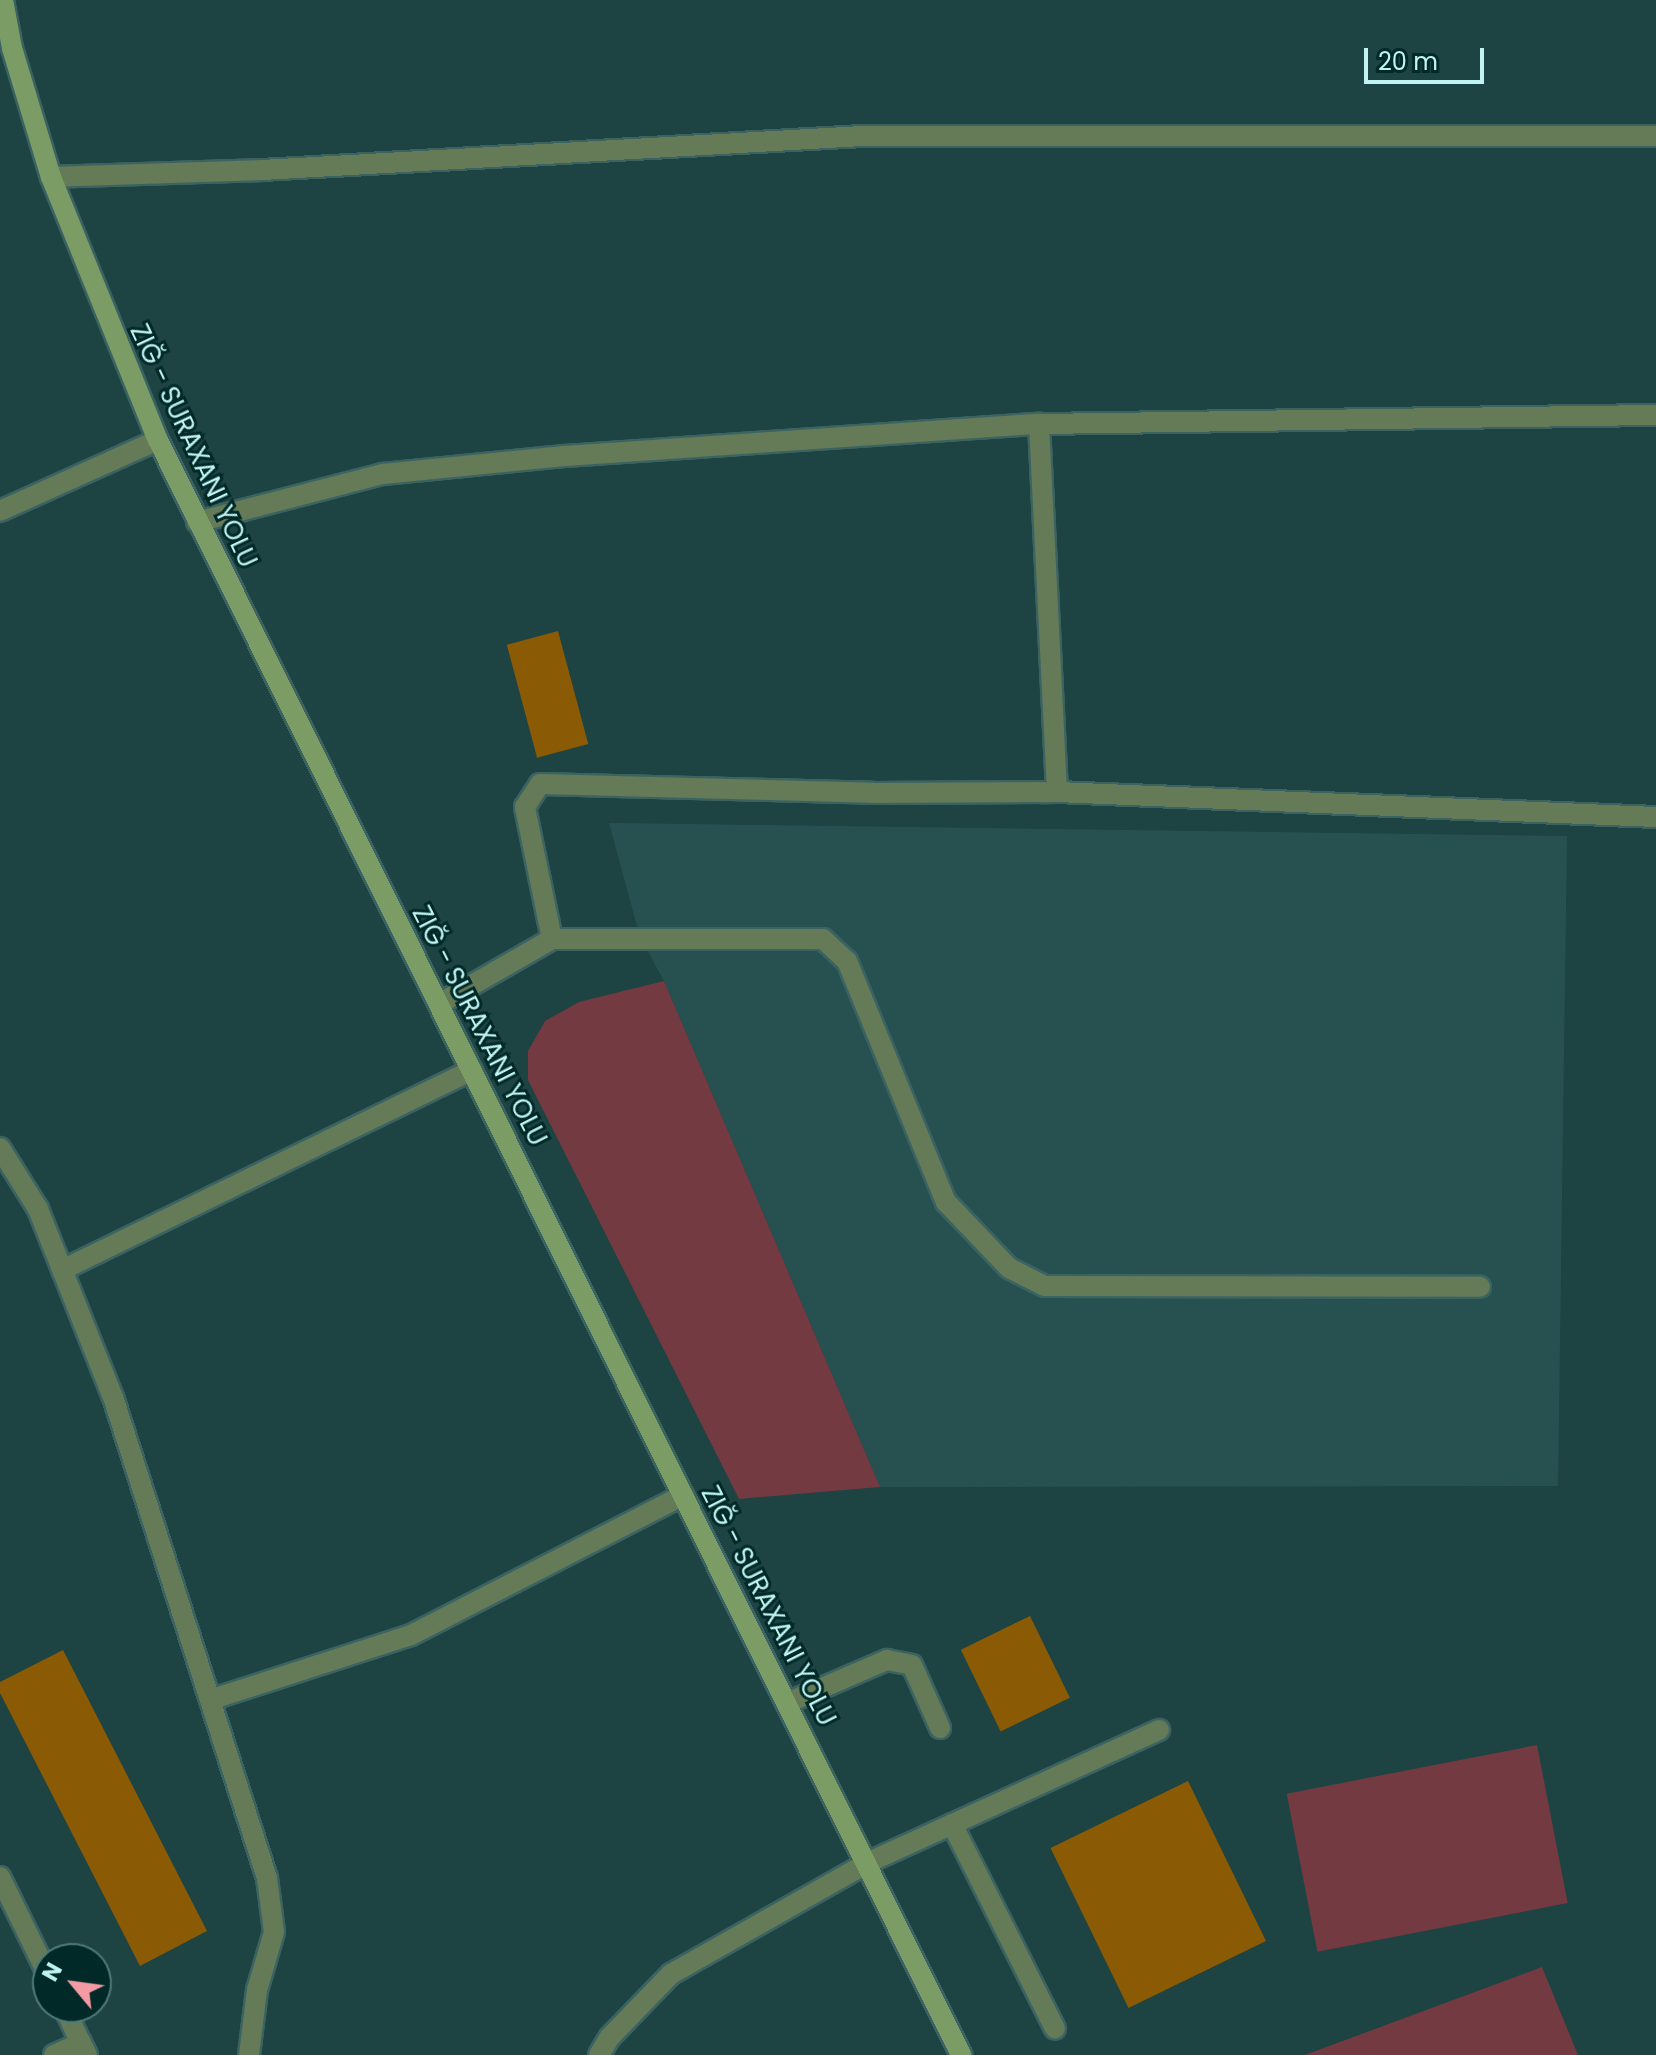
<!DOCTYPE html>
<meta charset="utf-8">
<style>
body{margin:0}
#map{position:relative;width:1656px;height:2055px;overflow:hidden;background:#1d4342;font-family:Poppins,sans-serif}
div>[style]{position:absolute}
.built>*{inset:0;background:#275150}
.green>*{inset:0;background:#743a42;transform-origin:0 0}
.building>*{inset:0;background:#8a5a05;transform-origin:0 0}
.roads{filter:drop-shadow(2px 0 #3a6362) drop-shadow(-2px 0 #3a6362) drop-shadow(0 2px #3a6362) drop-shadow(0 -2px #3a6362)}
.lane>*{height:20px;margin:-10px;padding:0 10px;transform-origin:10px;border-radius:10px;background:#657a57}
.street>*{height:20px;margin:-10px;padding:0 10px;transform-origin:10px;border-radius:10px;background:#657a57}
.secondary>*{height:20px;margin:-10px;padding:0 10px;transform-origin:10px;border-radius:10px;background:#7b9c64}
span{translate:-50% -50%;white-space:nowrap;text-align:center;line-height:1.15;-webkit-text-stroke:6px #012928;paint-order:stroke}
.street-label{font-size:26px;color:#c0f4f2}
.north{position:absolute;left:32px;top:1943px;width:80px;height:80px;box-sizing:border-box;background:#012928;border:2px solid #4d7a79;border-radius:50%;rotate:299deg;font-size:22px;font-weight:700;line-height:32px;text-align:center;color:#c0f4f2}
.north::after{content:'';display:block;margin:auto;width:28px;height:36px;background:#f49aa4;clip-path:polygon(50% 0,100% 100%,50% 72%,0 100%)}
.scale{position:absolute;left:1364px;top:48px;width:120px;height:36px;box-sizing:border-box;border:4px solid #c0f4f2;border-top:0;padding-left:10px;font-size:24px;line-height:28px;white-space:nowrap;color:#c0f4f2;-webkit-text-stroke:6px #012928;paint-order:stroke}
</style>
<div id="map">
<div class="built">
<div style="clip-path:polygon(609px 823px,1567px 836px,1558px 1486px,880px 1487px,664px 981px,640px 937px)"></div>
</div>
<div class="green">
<div style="clip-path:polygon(664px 981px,880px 1487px,739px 1499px,528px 1080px,528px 1051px,545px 1021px,579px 1002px)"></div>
<div style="left:1537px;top:1745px;width:161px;height:255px;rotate:79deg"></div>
<div style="clip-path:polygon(1542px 1967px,1578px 2055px,1305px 2055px)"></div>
</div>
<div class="building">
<div style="left:558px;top:631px;width:117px;height:53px;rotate:75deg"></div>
<div style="left:1030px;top:1616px;width:91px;height:77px;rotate:64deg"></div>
<div style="clip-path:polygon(63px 1650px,207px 1931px,140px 1966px,0 1693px,0 1682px)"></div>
<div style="left:1188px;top:1781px;width:178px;height:153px;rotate:64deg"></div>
</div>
<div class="roads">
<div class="lane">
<div style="left:552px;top:939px;width:271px"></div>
<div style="left:823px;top:939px;width:33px;rotate:43deg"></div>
<div style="left:847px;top:961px;width:261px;rotate:67.7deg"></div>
<div style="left:946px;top:1202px;width:91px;rotate:46.3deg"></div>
<div style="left:1009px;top:1268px;width:39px;rotate:27deg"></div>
<div style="left:1044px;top:1286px;width:436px;rotate:0.1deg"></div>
<div style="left:787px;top:1703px;width:109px;rotate:-23.3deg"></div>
<div style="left:887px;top:1660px;width:25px;rotate:11deg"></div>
<div style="left:912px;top:1665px;width:69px;rotate:66deg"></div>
<div style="left:952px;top:1824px;width:229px;rotate:63.3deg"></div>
<div style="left:867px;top:1863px;width:321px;rotate:-24.5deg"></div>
<div style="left:54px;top:2055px;width:30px;rotate:-24deg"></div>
<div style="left:81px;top:2043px;width:13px;rotate:63deg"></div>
</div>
<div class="street">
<div style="left:51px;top:177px;width:211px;rotate:-1.9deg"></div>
<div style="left:262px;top:170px;width:602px;rotate:-3.24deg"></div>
<div style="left:863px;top:136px;width:793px"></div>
<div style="left:1039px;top:424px;width:368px;rotate:87.2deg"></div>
<div style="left:0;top:511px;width:173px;rotate:-24.2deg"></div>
<div style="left:197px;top:522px;width:192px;rotate:-14.5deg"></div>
<div style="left:383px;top:474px;width:182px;rotate:-5.7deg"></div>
<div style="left:564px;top:456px;width:476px;rotate:-3.9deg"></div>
<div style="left:1039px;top:424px;width:617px;rotate:-0.84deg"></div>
<div style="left:439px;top:1004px;width:130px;rotate:-29.9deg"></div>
<div style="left:552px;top:939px;width:135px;rotate:-101.6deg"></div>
<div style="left:525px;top:807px;width:27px;rotate:-57deg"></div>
<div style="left:540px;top:784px;width:333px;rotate:1.5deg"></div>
<div style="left:873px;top:793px;width:184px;rotate:-0.3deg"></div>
<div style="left:1057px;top:792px;width:600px;rotate:2.39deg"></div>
<div style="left:0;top:1148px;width:72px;rotate:58.1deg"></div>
<div style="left:38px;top:1209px;width:202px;rotate:68.3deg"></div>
<div style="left:113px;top:1397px;width:505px;rotate:72.25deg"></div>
<div style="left:267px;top:1878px;width:54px;rotate:82.6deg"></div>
<div style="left:274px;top:1932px;width:60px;rotate:106.3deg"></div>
<div style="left:257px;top:1990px;width:65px;rotate:97deg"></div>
<div style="left:62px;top:1270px;width:456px;rotate:-26deg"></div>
<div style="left:210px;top:1700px;width:211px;rotate:-17.9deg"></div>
<div style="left:411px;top:1635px;width:306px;rotate:-27.2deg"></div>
<div style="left:0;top:1877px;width:109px;rotate:63.9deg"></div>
<div style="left:64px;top:2007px;width:40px;rotate:65deg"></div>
<div style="left:599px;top:2055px;width:21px;rotate:-59deg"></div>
<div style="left:610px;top:2037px;width:88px;rotate:-45.9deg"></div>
<div style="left:671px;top:1974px;width:225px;rotate:-29.5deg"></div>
</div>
<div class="secondary">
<div style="left:3px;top:0;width:49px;rotate:79.4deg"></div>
<div style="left:12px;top:48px;width:135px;rotate:73.2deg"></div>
<div style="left:51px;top:177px;width:284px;rotate:67.9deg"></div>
<div style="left:158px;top:440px;width:1804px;rotate:63.56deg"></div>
</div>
</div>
<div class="street-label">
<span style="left:193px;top:446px;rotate:65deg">ZIĞ - SURAXANI YOLU</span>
<span style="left:479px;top:1026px;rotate:63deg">ZIĞ - SURAXANI YOLU</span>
<span style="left:768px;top:1606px;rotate:63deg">ZIĞ - SURAXANI YOLU</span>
</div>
<div class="north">N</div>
<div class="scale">20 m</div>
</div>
